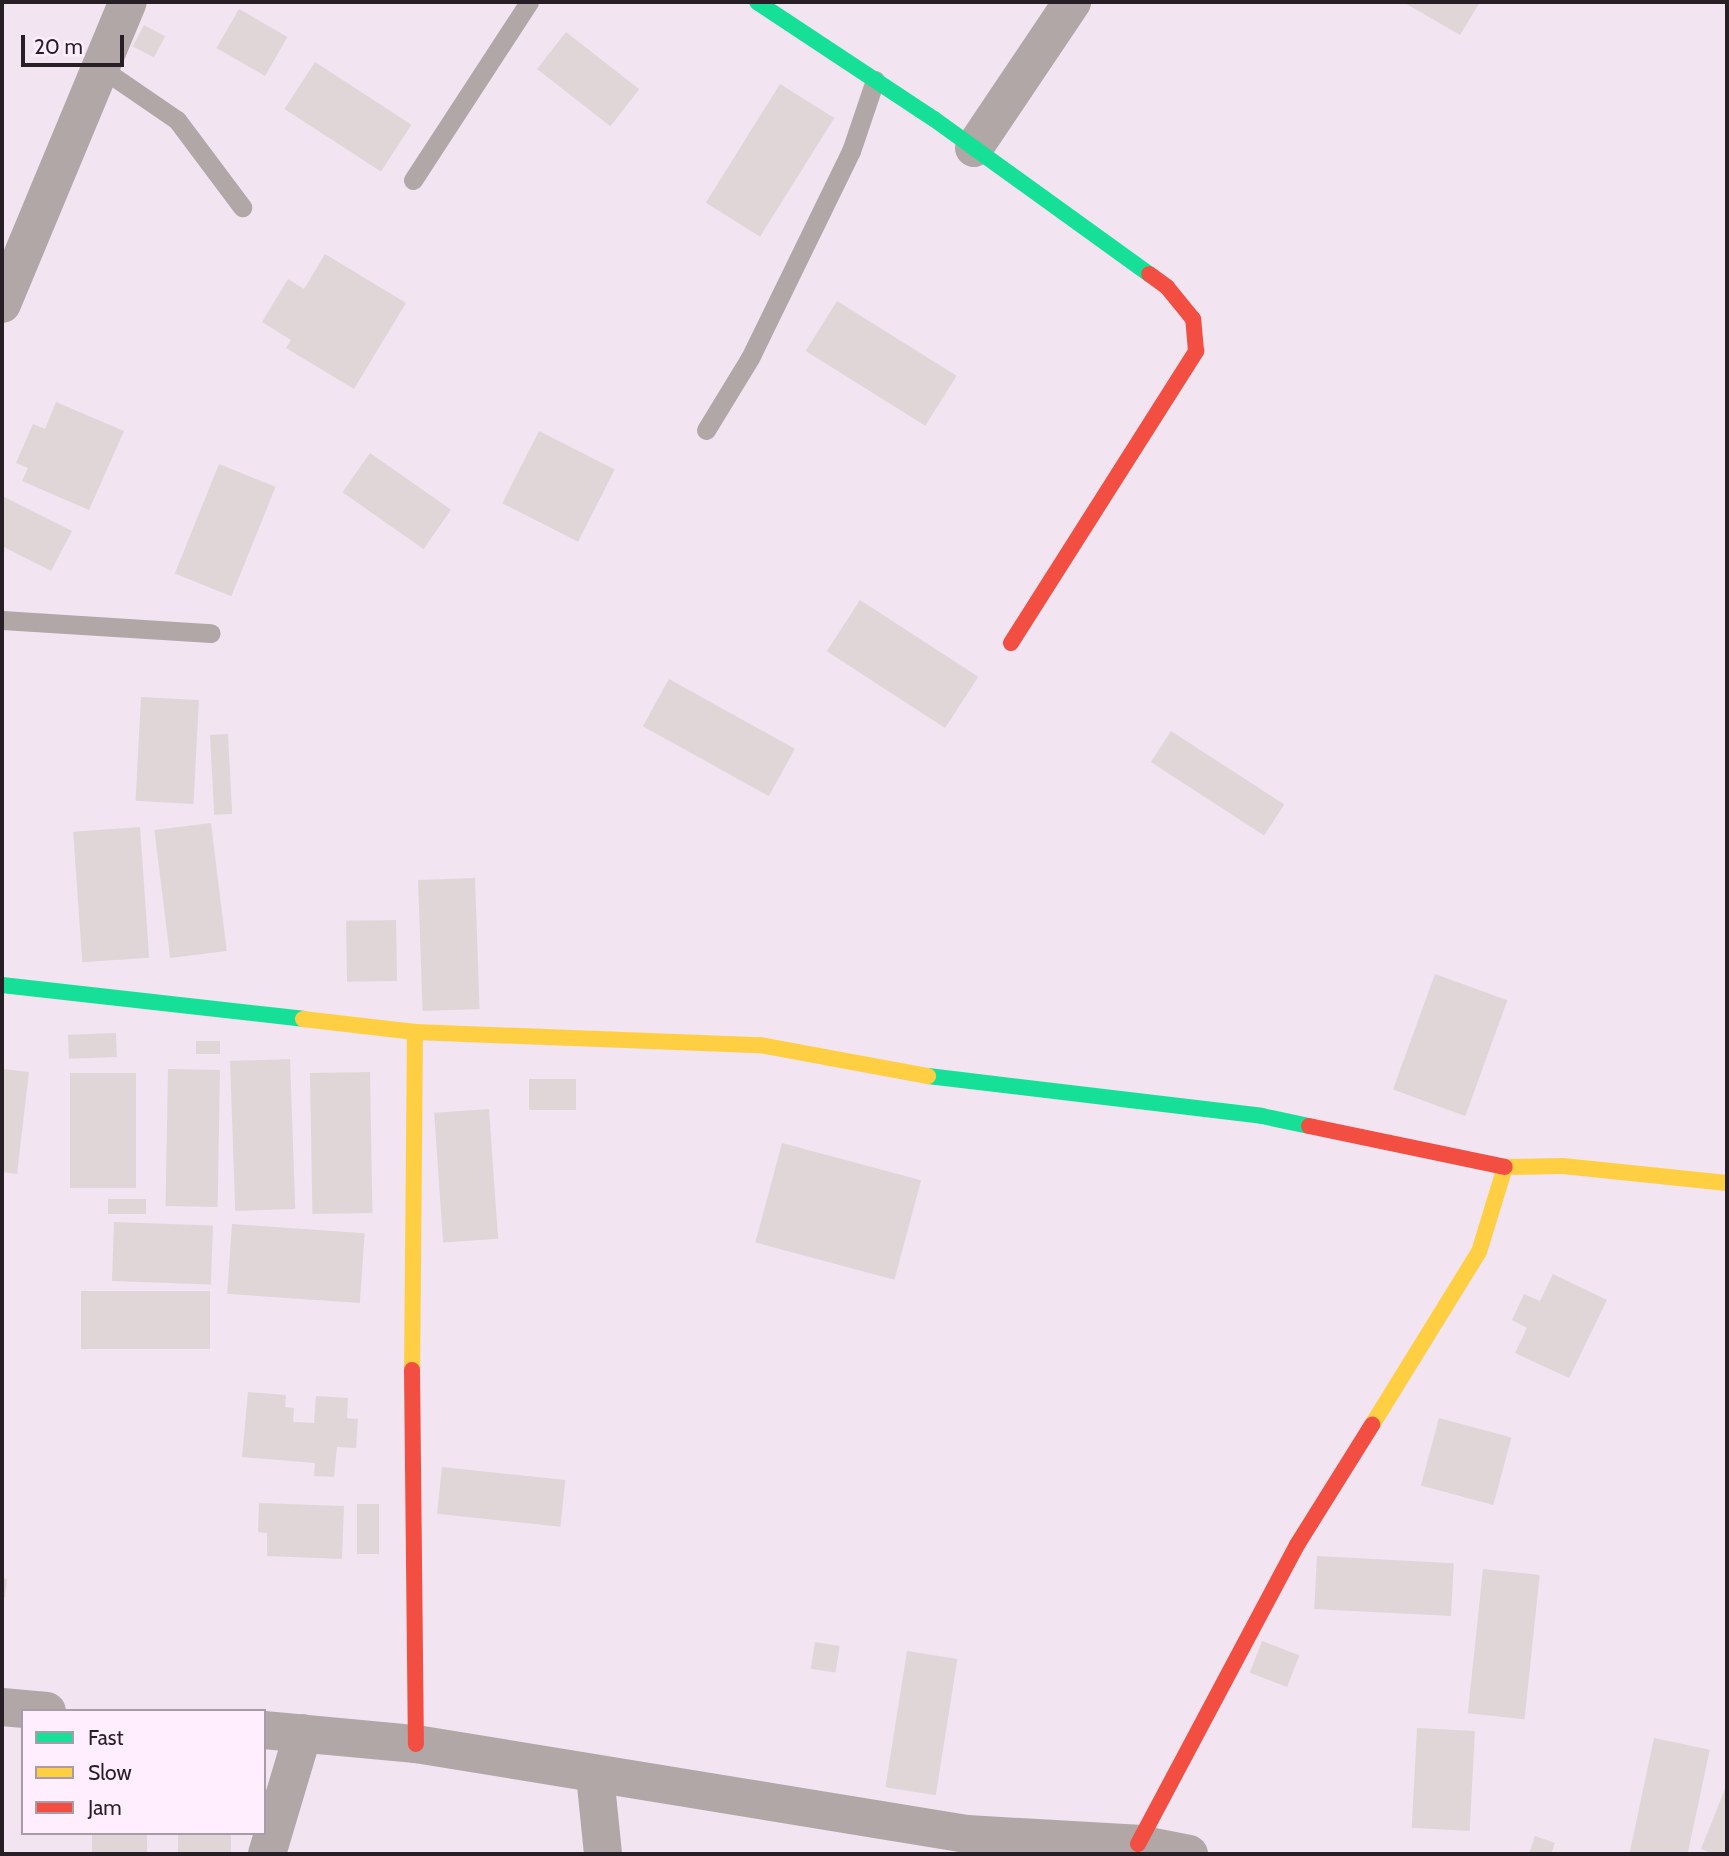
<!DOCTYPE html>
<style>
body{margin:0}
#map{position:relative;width:1729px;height:1856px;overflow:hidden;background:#f2e4f1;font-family:Cabin,sans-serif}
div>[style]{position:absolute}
.building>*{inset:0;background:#e0d6d7;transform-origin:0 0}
.lane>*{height:19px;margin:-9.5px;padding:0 9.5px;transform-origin:9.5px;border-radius:9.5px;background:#b1a7a6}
.street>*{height:38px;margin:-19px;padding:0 19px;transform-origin:19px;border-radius:19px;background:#b1a7a6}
.fast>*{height:16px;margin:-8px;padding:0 8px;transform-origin:8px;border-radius:8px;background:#16e098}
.slow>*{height:16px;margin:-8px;padding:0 8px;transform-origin:8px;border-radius:8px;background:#ffcf43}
.jam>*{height:16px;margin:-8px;padding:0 8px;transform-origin:8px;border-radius:8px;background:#f24e42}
span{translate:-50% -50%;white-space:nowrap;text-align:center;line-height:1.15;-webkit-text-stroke:6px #ffeffe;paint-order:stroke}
.frame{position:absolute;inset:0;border:4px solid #271e26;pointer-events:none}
.legend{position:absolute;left:21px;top:1709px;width:245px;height:126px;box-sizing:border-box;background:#ffeffe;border:2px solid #a99ba8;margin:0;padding:9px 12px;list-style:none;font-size:21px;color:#271e26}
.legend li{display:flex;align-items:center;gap:14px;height:35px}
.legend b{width:35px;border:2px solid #a99ba8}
.scale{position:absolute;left:21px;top:35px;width:103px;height:32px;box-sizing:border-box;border:4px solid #271e26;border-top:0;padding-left:9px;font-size:21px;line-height:24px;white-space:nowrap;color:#271e26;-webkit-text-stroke:5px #ffeffe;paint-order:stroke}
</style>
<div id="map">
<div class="building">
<div style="clip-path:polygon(1403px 2px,1480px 2px,1460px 35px)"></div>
<div style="left:239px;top:9px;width:56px;height:45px;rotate:30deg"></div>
<div style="left:144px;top:25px;width:24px;height:24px;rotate:28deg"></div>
<div style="left:566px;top:32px;width:93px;height:47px;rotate:38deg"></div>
<div style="left:315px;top:62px;width:115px;height:56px;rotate:33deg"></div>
<div style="left:780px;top:84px;width:64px;height:140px;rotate:32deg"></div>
<div style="clip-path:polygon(325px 254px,406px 303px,354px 389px,286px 348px,291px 340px,262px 322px,288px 279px,304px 289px)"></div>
<div style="left:837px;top:301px;width:141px;height:59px;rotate:32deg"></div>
<div style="clip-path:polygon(56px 402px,124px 431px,89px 510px,22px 481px,28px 468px,16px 463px,33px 424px,45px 429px)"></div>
<div style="left:539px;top:431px;width:85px;height:81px;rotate:27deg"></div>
<div style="left:370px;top:453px;width:99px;height:48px;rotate:35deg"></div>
<div style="left:219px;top:464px;width:61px;height:118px;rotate:22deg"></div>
<div style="clip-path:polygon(2px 496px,72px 531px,51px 571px,2px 546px)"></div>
<div style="left:860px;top:600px;width:141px;height:61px;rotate:33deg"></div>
<div style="left:669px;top:679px;width:144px;height:54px;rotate:29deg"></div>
<div style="left:141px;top:697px;width:58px;height:104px;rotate:3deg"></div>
<div style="left:1171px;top:731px;width:135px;height:37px;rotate:33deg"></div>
<div style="left:228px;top:734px;width:80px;height:18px;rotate:87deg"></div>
<div style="left:211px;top:823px;width:129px;height:57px;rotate:83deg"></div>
<div style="left:140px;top:827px;width:131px;height:67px;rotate:86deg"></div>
<div style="left:475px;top:878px;width:131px;height:57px;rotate:88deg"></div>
<div style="left:396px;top:920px;width:61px;height:50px;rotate:89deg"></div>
<div style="left:1435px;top:974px;width:77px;height:123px;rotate:20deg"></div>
<div style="left:116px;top:1033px;width:24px;height:48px;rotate:88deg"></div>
<div style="left:196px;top:1041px;width:24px;height:13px"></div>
<div style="left:290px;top:1059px;width:150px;height:60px;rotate:88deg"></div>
<div style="clip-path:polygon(2px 1069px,29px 1072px,17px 1174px,2px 1172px)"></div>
<div style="left:168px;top:1069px;width:52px;height:137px;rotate:1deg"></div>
<div style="left:370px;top:1072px;width:141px;height:60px;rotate:89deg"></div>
<div style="left:70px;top:1073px;width:66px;height:115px"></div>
<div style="left:529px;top:1079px;width:47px;height:31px"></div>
<div style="left:489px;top:1109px;width:130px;height:55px;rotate:86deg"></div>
<div style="left:782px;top:1143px;width:144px;height:103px;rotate:15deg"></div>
<div style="left:108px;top:1199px;width:38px;height:15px"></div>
<div style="left:114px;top:1222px;width:99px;height:59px;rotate:2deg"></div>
<div style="left:232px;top:1224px;width:133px;height:70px;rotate:4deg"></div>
<div style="clip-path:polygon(1553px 1274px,1607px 1300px,1569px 1378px,1515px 1353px,1527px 1328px,1512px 1320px,1524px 1294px,1540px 1301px)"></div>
<div style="left:81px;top:1291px;width:129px;height:58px"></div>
<div style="clip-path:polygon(248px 1392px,286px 1395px,285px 1407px,294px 1408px,293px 1422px,314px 1423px,316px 1396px,348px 1398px,347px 1418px,358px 1419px,356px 1448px,337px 1447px,334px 1477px,314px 1476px,315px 1463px,242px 1457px)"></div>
<div style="left:1439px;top:1418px;width:75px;height:70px;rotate:15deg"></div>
<div style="left:442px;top:1467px;width:124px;height:47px;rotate:6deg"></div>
<div style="clip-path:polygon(259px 1503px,344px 1506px,342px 1559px,267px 1556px,267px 1533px,258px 1532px)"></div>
<div style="left:357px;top:1504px;width:22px;height:50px"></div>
<div style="left:1317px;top:1556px;width:137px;height:53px;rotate:3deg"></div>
<div style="left:1483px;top:1569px;width:57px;height:145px;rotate:6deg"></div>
<div style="clip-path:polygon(2px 1578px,7px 1579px,5px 1597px,2px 1597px)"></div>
<div style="left:1262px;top:1641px;width:40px;height:34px;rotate:21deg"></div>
<div style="left:815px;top:1642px;width:25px;height:27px;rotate:9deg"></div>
<div style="left:907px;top:1651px;width:51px;height:138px;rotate:9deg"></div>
<div style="left:1417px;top:1728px;width:58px;height:100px;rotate:3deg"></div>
<div style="left:1654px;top:1738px;width:57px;height:119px;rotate:12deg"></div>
<div style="clip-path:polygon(1727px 1784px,1727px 1854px,1714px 1854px,1701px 1849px)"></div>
<div style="left:92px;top:1833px;width:55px;height:21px"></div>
<div style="left:178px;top:1833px;width:53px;height:21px"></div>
<div style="clip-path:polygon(1535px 1836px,1555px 1843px,1551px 1854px,1529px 1854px)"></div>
</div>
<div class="lane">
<div style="left:101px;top:68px;width:92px;rotate:34.4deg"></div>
<div style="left:177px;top:120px;width:109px;rotate:53.2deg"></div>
<div style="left:413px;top:180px;width:212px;rotate:-56.9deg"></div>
<div style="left:706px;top:430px;width:84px;rotate:-58.6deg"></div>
<div style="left:750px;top:358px;width:230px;rotate:-64deg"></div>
<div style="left:851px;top:151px;width:75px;rotate:-71.3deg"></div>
<div style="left:2px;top:620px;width:209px;rotate:3.6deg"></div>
</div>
<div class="street">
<div style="left:974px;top:148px;width:176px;rotate:-56.1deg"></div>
<div style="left:2px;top:304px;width:327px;rotate:-67.4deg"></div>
<div style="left:2px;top:1707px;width:45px;rotate:5.1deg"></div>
<div style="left:264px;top:1730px;width:153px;rotate:5.3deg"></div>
<div style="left:416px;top:1744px;width:558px;rotate:9.28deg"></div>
<div style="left:967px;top:1834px;width:171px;rotate:3.3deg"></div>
<div style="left:1138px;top:1844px;width:52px;rotate:11.1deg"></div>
<div style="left:595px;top:1775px;width:79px;rotate:84.2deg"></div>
<div style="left:267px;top:1854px;width:126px;rotate:-73.4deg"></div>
</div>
<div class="fast">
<div style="left:757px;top:2px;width:212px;rotate:33.5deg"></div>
<div style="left:934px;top:119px;width:265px;rotate:35.8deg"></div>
<div style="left:2px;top:985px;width:303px;rotate:6.4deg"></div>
<div style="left:928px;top:1076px;width:336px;rotate:6.8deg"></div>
<div style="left:1262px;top:1116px;width:48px;rotate:12deg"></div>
</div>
<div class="slow">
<div style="left:303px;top:1019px;width:113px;rotate:6.6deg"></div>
<div style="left:415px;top:1032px;width:338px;rotate:90.5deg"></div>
<div style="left:415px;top:1032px;width:345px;rotate:2.2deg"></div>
<div style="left:760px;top:1045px;width:171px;rotate:10.5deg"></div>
<div style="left:1372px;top:1425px;width:203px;rotate:-58.3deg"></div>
<div style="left:1479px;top:1252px;width:89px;rotate:-73deg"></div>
<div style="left:1505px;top:1167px;width:58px;rotate:-1deg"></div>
<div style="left:1563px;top:1166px;width:165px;rotate:5.9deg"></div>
</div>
<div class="jam">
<div style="left:1011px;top:643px;width:346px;rotate:-57.6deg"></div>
<div style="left:1196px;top:351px;width:32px;rotate:-95deg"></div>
<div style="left:1193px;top:319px;width:41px;rotate:-129.1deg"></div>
<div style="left:1167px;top:287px;width:22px;rotate:-144deg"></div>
<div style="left:1309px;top:1126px;width:200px;rotate:11.8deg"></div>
<div style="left:412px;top:1370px;width:374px;rotate:89.4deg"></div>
<div style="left:1138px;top:1844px;width:339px;rotate:-62deg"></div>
<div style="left:1297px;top:1545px;width:142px;rotate:-58deg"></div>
</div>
<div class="frame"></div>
<ul class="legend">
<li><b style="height:9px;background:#16e098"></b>Fast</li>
<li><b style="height:9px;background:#ffcf43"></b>Slow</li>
<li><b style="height:9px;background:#f24e42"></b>Jam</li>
</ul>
<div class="scale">20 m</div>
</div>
